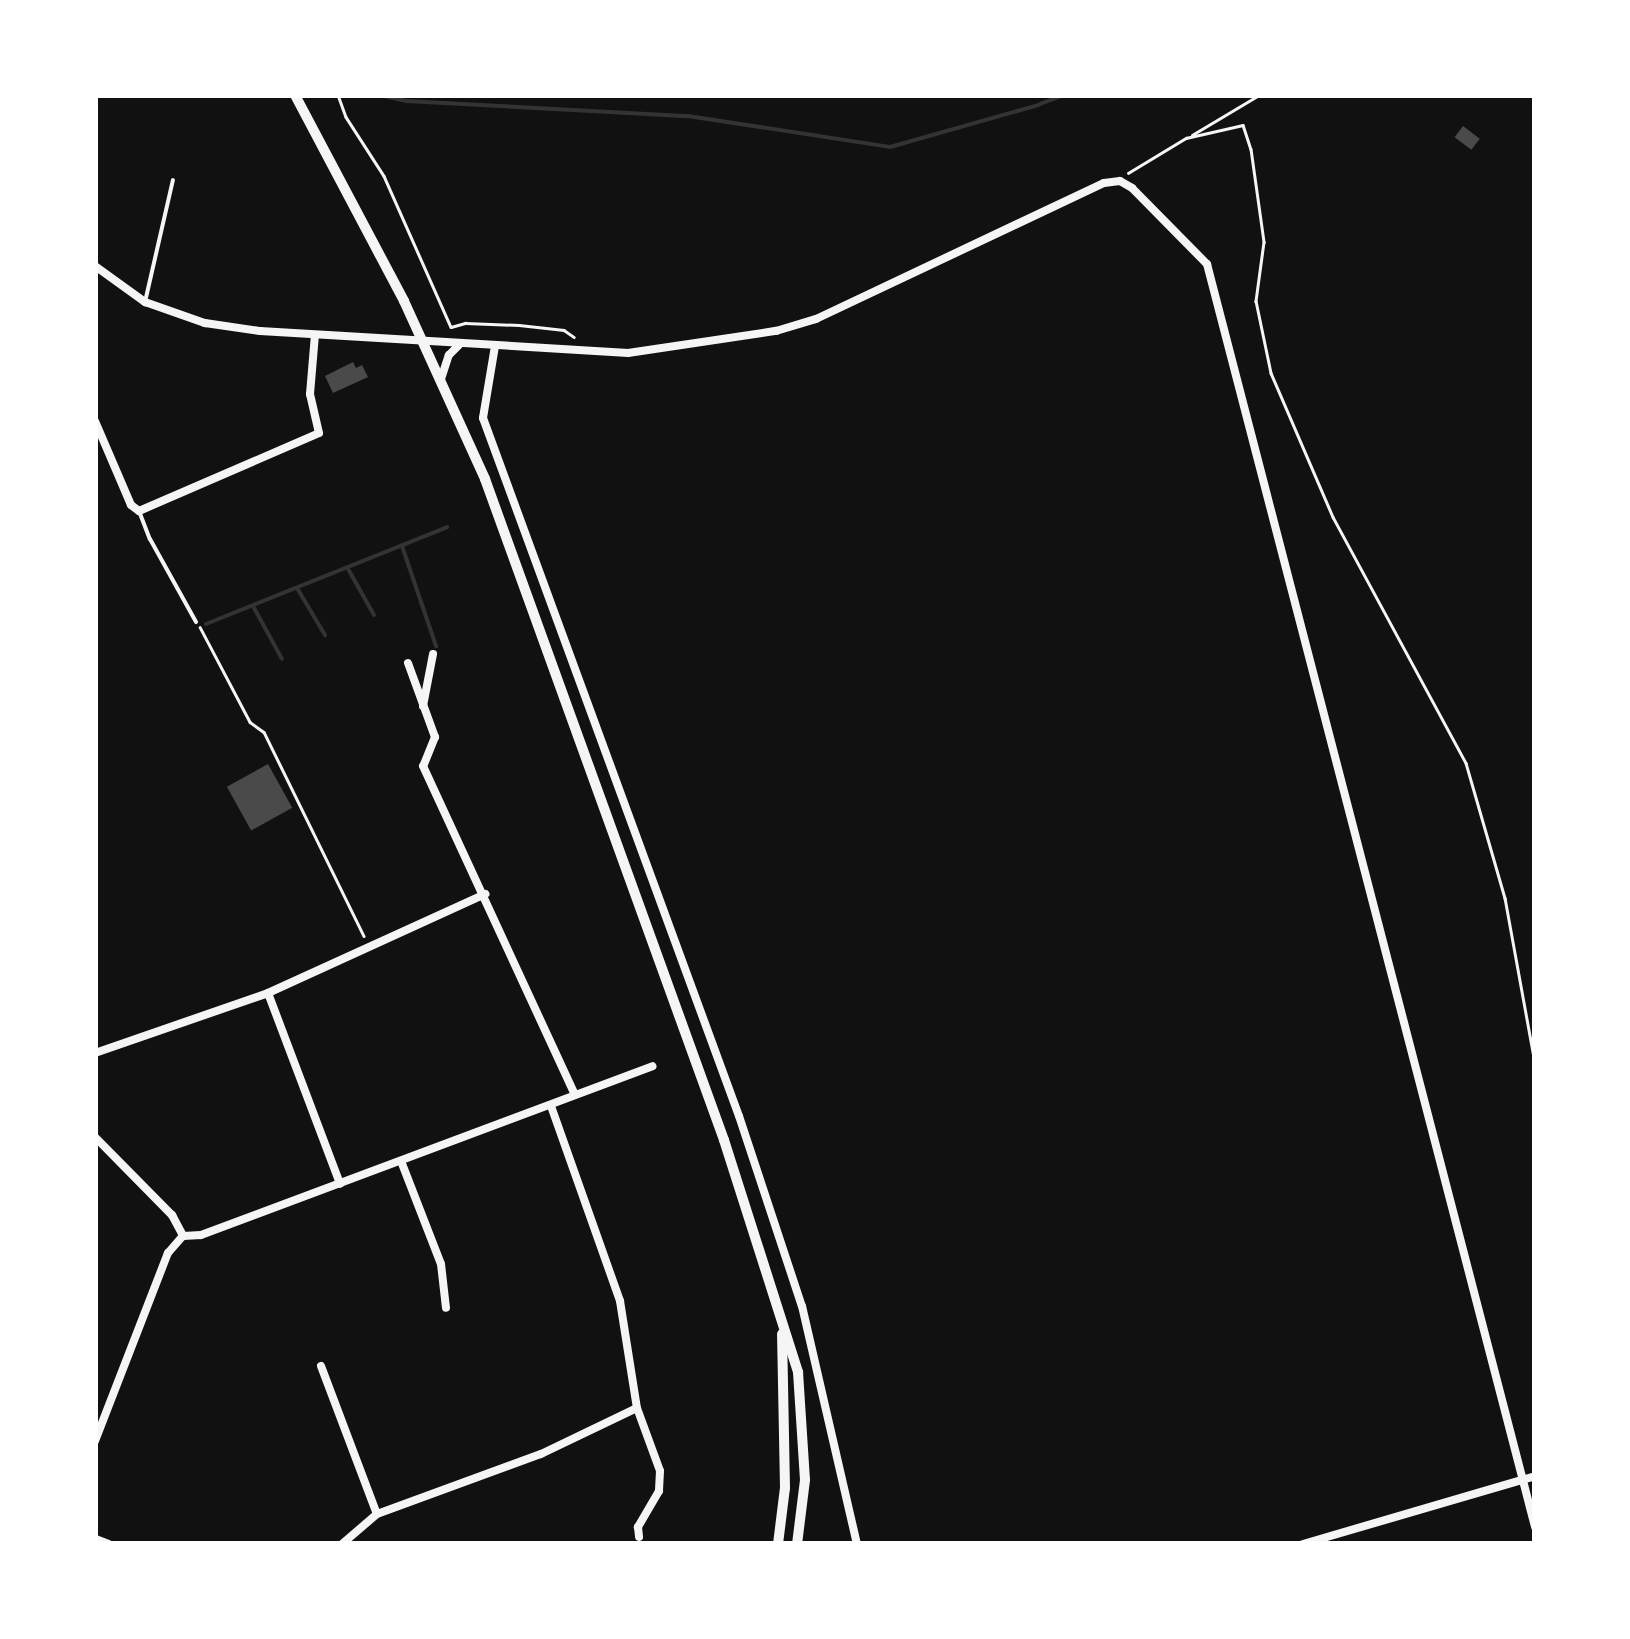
<!DOCTYPE html>
<style>
body{margin:0}
#map{position:relative;width:1630px;height:1639px;overflow:hidden;background:#111;font-family:Quicksand,sans-serif}
div>[style]{position:absolute}
.stream>*{height:4px;margin:-2px;padding:0 2px;transform-origin:2px;border-radius:2px;background:#333}
.building>*{inset:0;background:#4a4a4a;transform-origin:0 0}
.path>*{height:2.5px;margin:-1.25px;padding:0 1.25px;transform-origin:1.25px;border-radius:1.25px;background:#f5f5f5}
.service>*{height:4px;margin:-2px;padding:0 2px;transform-origin:2px;border-radius:2px;background:#f5f5f5}
.minor>*{height:8px;margin:-4px;padding:0 4px;transform-origin:4px;border-radius:4px;background:#f5f5f5}
.tertiary>*{height:9px;margin:-4.5px;padding:0 4.5px;transform-origin:4.5px;border-radius:4.5px;background:#f5f5f5}
.secondary>*{height:10px;margin:-5px;padding:0 5px;transform-origin:5px;border-radius:5px;background:#f5f5f5}
span{translate:-50% -50%;white-space:nowrap;text-align:center;line-height:1.15;-webkit-text-stroke:8px #fff;paint-order:stroke}
.frame{position:absolute;inset:0;border:98px solid #fff;pointer-events:none}
</style>
<div id="map">
<div class="stream">
<div style="left:380px;top:95px;width:28px;rotate:13deg"></div>
<div style="left:407px;top:101px;width:281px;rotate:3.1deg"></div>
<div style="left:688px;top:116px;width:204px;rotate:8.7deg"></div>
<div style="left:890px;top:147px;width:154px;rotate:-15.8deg"></div>
<div style="left:1040px;top:104px;width:25px;rotate:-21deg"></div>
<div style="left:402px;top:546px;width:106px;rotate:71.2deg"></div>
<div style="left:347px;top:567px;width:55px;rotate:60.6deg"></div>
<div style="left:297px;top:588px;width:55px;rotate:59.2deg"></div>
<div style="left:253px;top:606px;width:60px;rotate:61.3deg"></div>
<div style="left:206px;top:624px;width:260px;rotate:-21.9deg"></div>
</div>
<div class="building">
<div style="left:1463px;top:126px;width:21px;height:14px;rotate:37deg"></div>
<div style="clip-path:polygon(353px 362px,356px 368px,362px 365px,368px 377px,333px 393px,325px 376px)"></div>
<div style="left:268px;top:764px;width:50px;height:47px;rotate:61deg"></div>
</div>
<div class="path">
<div style="left:338px;top:95px;width:23px;rotate:70deg"></div>
<div style="left:346px;top:117px;width:70px;rotate:57.2deg"></div>
<div style="left:384px;top:176px;width:165px;rotate:66.1deg"></div>
<div style="left:451px;top:327px;width:15px;rotate:-16deg"></div>
<div style="left:465px;top:323px;width:54px;rotate:2.1deg"></div>
<div style="left:519px;top:325px;width:45px;rotate:6.3deg"></div>
<div style="left:564px;top:330px;width:12px;rotate:35deg"></div>
<div style="left:1192px;top:135px;width:78px;rotate:-30.8deg"></div>
<div style="left:1128px;top:173px;width:68px;rotate:-31.1deg"></div>
<div style="left:1186px;top:138px;width:58px;rotate:-12.8deg"></div>
<div style="left:1243px;top:125px;width:25px;rotate:72deg"></div>
<div style="left:1251px;top:149px;width:94px;rotate:82deg"></div>
<div style="left:1264px;top:242px;width:60px;rotate:97.7deg"></div>
<div style="left:1256px;top:301px;width:74px;rotate:78.2deg"></div>
<div style="left:1271px;top:373px;width:157px;rotate:66.7deg"></div>
<div style="left:1333px;top:517px;width:280px;rotate:61.6deg"></div>
<div style="left:1466px;top:763px;width:141px;rotate:73.9deg"></div>
<div style="left:1505px;top:898px;width:168px;rotate:79.7deg"></div>
<div style="left:200px;top:627px;width:107px;rotate:62.2deg"></div>
<div style="left:250px;top:722px;width:17px;rotate:36deg"></div>
<div style="left:264px;top:732px;width:227px;rotate:63.9deg"></div>
</div>
<div class="service">
<div style="left:145px;top:302px;width:125px;rotate:-77.1deg"></div>
<div style="left:139px;top:511px;width:30px;rotate:69deg"></div>
<div style="left:150px;top:539px;width:95px;rotate:61deg"></div>
</div>
<div class="minor">
<div style="left:95px;top:266px;width:62px;rotate:35.8deg"></div>
<div style="left:145px;top:302px;width:64px;rotate:19.3deg"></div>
<div style="left:205px;top:323px;width:56px;rotate:8.3deg"></div>
<div style="left:260px;top:331px;width:369px;rotate:3.4deg"></div>
<div style="left:628px;top:353px;width:150px;rotate:-8.5deg"></div>
<div style="left:776px;top:331px;width:42px;rotate:-16.7deg"></div>
<div style="left:816px;top:319px;width:318px;rotate:-25.3deg"></div>
<div style="left:1104px;top:183px;width:16px;rotate:-7deg"></div>
<div style="left:1120px;top:181px;width:14px;rotate:30deg"></div>
<div style="left:1132px;top:188px;width:107px;rotate:45.4deg"></div>
<div style="left:1207px;top:264px;width:1305px;rotate:75.44deg"></div>
<div style="left:495px;top:346px;width:73px;rotate:99.5deg"></div>
<div style="left:483px;top:418px;width:743px;rotate:69.86deg"></div>
<div style="left:739px;top:1116px;width:200px;rotate:71.7deg"></div>
<div style="left:802px;top:1306px;width:244px;rotate:77deg"></div>
<div style="left:441px;top:379px;width:25px;rotate:-72deg"></div>
<div style="left:449px;top:355px;width:16px;rotate:-45deg"></div>
<div style="left:95px;top:421px;width:91px;rotate:66.8deg"></div>
<div style="left:131px;top:505px;width:10px;rotate:37deg"></div>
<div style="left:139px;top:511px;width:196px;rotate:-23.4deg"></div>
<div style="left:319px;top:433px;width:40px;rotate:-103deg"></div>
<div style="left:310px;top:394px;width:59px;rotate:-85.2deg"></div>
<div style="left:408px;top:663px;width:79px;rotate:70deg"></div>
<div style="left:435px;top:737px;width:31px;rotate:112deg"></div>
<div style="left:423px;top:766px;width:360px;rotate:65.2deg"></div>
<div style="left:423px;top:706px;width:53px;rotate:-79.1deg"></div>
<div style="left:268px;top:993px;width:204px;rotate:69.3deg"></div>
<div style="left:95px;top:1053px;width:183px;rotate:-19.1deg"></div>
<div style="left:268px;top:993px;width:239px;rotate:-24.5deg"></div>
<div style="left:551px;top:1106px;width:207px;rotate:70.5deg"></div>
<div style="left:620px;top:1301px;width:108px;rotate:81deg"></div>
<div style="left:637px;top:1408px;width:67px;rotate:69.9deg"></div>
<div style="left:660px;top:1471px;width:20px;rotate:93deg"></div>
<div style="left:659px;top:1491px;width:42px;rotate:120.3deg"></div>
<div style="left:638px;top:1527px;width:10px;rotate:84deg"></div>
<div style="left:95px;top:1137px;width:110px;rotate:45.4deg"></div>
<div style="left:172px;top:1215px;width:24px;rotate:62deg"></div>
<div style="left:401px;top:1161px;width:110px;rotate:68.8deg"></div>
<div style="left:441px;top:1264px;width:44px;rotate:83.5deg"></div>
<div style="left:321px;top:1366px;width:158px;rotate:69.3deg"></div>
<div style="left:95px;top:1441px;width:202px;rotate:-68.8deg"></div>
<div style="left:168px;top:1253px;width:23px;rotate:-49deg"></div>
<div style="left:183px;top:1236px;width:18px;rotate:-3deg"></div>
<div style="left:201px;top:1235px;width:482px;rotate:-20.5deg"></div>
<div style="left:342px;top:1544px;width:46px;rotate:-40.6deg"></div>
<div style="left:377px;top:1514px;width:175px;rotate:-20.1deg"></div>
<div style="left:541px;top:1454px;width:106px;rotate:-25.6deg"></div>
<div style="left:1303px;top:1544px;width:242px;rotate:-16.3deg"></div>
</div>
<div class="tertiary">
<div style="left:95px;top:1539px;width:14px;rotate:21deg"></div>
</div>
<div class="secondary">
<div style="left:295px;top:95px;width:233px;rotate:62.1deg"></div>
<div style="left:404px;top:301px;width:196px;rotate:65.5deg"></div>
<div style="left:485px;top:479px;width:703px;rotate:70.12deg"></div>
<div style="left:724px;top:1140px;width:244px;rotate:72.3deg"></div>
<div style="left:798px;top:1372px;width:108px;rotate:86.3deg"></div>
<div style="left:805px;top:1480px;width:64px;rotate:97.1deg"></div>
<div style="left:778px;top:1544px;width:56px;rotate:-82.9deg"></div>
<div style="left:785px;top:1488px;width:154px;rotate:-91.1deg"></div>
</div>
<div class="frame"></div>
</div>
